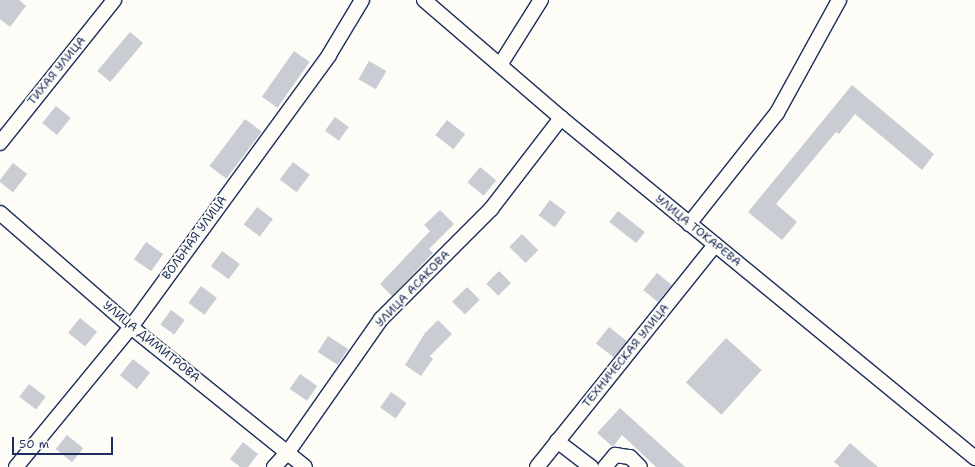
<!DOCTYPE html>
<meta charset="utf-8">
<style>
body{margin:0}
#map{position:relative;width:975px;height:467px;overflow:hidden;background:#fdfcf7;font-family:"Shantell Sans",sans-serif}
div>[style]{position:absolute}
.building>*{inset:0;background:#c9ccd3;transform-origin:0 0}
.roads{filter:drop-shadow(1px 0 #1b2f5e) drop-shadow(-1px 0 #1b2f5e) drop-shadow(0 1px #1b2f5e) drop-shadow(0 -1px #1b2f5e)}
.minor>*{height:14px;margin:-7px;padding:0 7px;transform-origin:7px;border-radius:7px;background:#fdfcf7}
span{translate:-50% -50%;white-space:nowrap;text-align:center;line-height:1.15;-webkit-text-stroke:4px #fdfcf7;paint-order:stroke}
.street-label{font-size:12px;color:#1b2f5e}
.scale{position:absolute;left:12px;top:437px;width:101px;height:18px;box-sizing:border-box;border:2px solid #1b2f5e;border-top:0;padding-left:5px;font-size:12px;line-height:14px;white-space:nowrap;color:#1b2f5e;-webkit-text-stroke:3px #fdfcf7;paint-order:stroke}
</style>
<div id="map">
<div class="building">
<div style="clip-path:polygon(0 0,19px 0,26px 6px,10px 27px,0 19px)"></div>
<div style="left:130px;top:32px;width:17px;height:51px;rotate:40deg"></div>
<div style="left:294px;top:51px;width:19px;height:56px;rotate:35deg"></div>
<div style="left:369px;top:61px;width:20px;height:21px;rotate:30deg"></div>
<div style="clip-path:polygon(852px 85px,934px 154px,922px 170px,855px 114px,839px 134px,836px 132px,776px 204px,797px 222px,782px 240px,748px 212px)"></div>
<div style="left:56px;top:106px;width:19px;height:22px;rotate:39deg"></div>
<div style="left:335px;top:117px;width:17px;height:17px;rotate:36deg"></div>
<div style="left:245px;top:119px;width:21px;height:59px;rotate:37deg"></div>
<div style="left:447px;top:120px;width:23px;height:19px;rotate:38deg"></div>
<div style="left:293px;top:162px;width:21px;height:22px;rotate:37deg"></div>
<div style="left:13px;top:163px;width:18px;height:23px;rotate:38deg"></div>
<div style="left:480px;top:167px;width:21px;height:20px;rotate:39deg"></div>
<div style="left:550px;top:200px;width:20px;height:19px;rotate:37deg"></div>
<div style="left:257px;top:207px;width:20px;height:22px;rotate:37deg"></div>
<div style="clip-path:polygon(440px 210px,454px 224px,429px 249px,433px 253px,392px 296px,380px 284px,430px 231px,424px 225px)"></div>
<div style="left:618px;top:211px;width:34px;height:14px;rotate:38deg"></div>
<div style="left:522px;top:234px;width:23px;height:18px;rotate:45deg"></div>
<div style="left:146px;top:242px;width:21px;height:21px;rotate:35deg"></div>
<div style="left:222px;top:251px;width:22px;height:19px;rotate:36deg"></div>
<div style="left:499px;top:271px;width:17px;height:18px;rotate:45deg"></div>
<div style="left:657px;top:273px;width:19px;height:22px;rotate:39deg"></div>
<div style="left:201px;top:286px;width:20px;height:21px;rotate:37deg"></div>
<div style="left:467px;top:287px;width:18px;height:21px;rotate:45deg"></div>
<div style="left:171px;top:310px;width:17px;height:18px;rotate:36deg"></div>
<div style="left:80px;top:318px;width:22px;height:19px;rotate:39deg"></div>
<div style="clip-path:polygon(438px 320px,452px 334px,430px 356px,433px 359px,421px 376px,405px 365px,425px 333px)"></div>
<div style="left:609px;top:327px;width:23px;height:21px;rotate:38deg"></div>
<div style="left:328px;top:336px;width:24px;height:19px;rotate:33deg"></div>
<div style="left:726px;top:338px;width:48px;height:60px;rotate:42deg"></div>
<div style="left:133px;top:359px;width:22px;height:21px;rotate:39deg"></div>
<div style="left:300px;top:374px;width:21px;height:18px;rotate:35deg"></div>
<div style="left:29px;top:384px;width:21px;height:16px;rotate:37deg"></div>
<div style="left:391px;top:392px;width:19px;height:19px;rotate:35deg"></div>
<div style="clip-path:polygon(620px 408px,685px 467px,656px 467px,622px 435px,613px 447px,597px 433px)"></div>
<div style="left:67px;top:435px;width:21px;height:18px;rotate:39deg"></div>
<div style="clip-path:polygon(243px 442px,258px 454px,248px 467px,240px 467px,230px 459px)"></div>
<div style="clip-path:polygon(850px 443px,878px 467px,840px 467px,834px 462px)"></div>
</div>
<div class="roads">
<div class="minor">
<div style="left:424px;top:0;width:181px;rotate:40.7deg"></div>
<div style="left:561px;top:118px;width:536px;rotate:39.39deg"></div>
<div style="left:500px;top:65px;width:77px;rotate:-57.8deg"></div>
<div style="left:0;top:143px;width:183px;rotate:-51.4deg"></div>
<div style="left:0;top:213px;width:174px;rotate:41deg"></div>
<div style="left:131px;top:327px;width:223px;rotate:38.8deg"></div>
<div style="left:689px;top:224px;width:142px;rotate:-51.6deg"></div>
<div style="left:777px;top:113px;width:129px;rotate:-61.2deg"></div>
<div style="left:557px;top:441px;width:43px;rotate:37.4deg"></div>
<div style="left:16px;top:467px;width:181px;rotate:-50.6deg"></div>
<div style="left:131px;top:327px;width:336px;rotate:-53.9deg"></div>
<div style="left:329px;top:55px;width:64px;rotate:-59deg"></div>
<div style="left:274px;top:467px;width:21px;rotate:-47deg"></div>
<div style="left:288px;top:452px;width:162px;rotate:-55deg"></div>
<div style="left:381px;top:319px;width:156px;rotate:-45deg"></div>
<div style="left:491px;top:209px;width:115px;rotate:-52.4deg"></div>
<div style="left:537px;top:467px;width:285px;rotate:-51.3deg"></div>
<div style="left:605px;top:467px;width:16px;rotate:-50deg"></div>
<div style="left:615px;top:455px;width:15px;rotate:8deg"></div>
<div style="left:630px;top:457px;width:14px;rotate:45deg"></div>
</div>
</div>
<div class="street-label">
<span style="left:57px;top:71px;rotate:-51deg">ТИХАЯ УЛИЦА</span>
<span style="left:698px;top:231px;rotate:39deg">УЛИЦА ТОКАРЕВА</span>
<span style="left:195px;top:238px;rotate:-54deg">ВОЛЬНАЯ УЛИЦА</span>
<span style="left:413px;top:289px;rotate:-46deg">УЛИЦА АСАКОВА</span>
<span style="left:151px;top:342px;rotate:39deg">УЛИЦА ДИМИТРОВА</span>
<span style="left:626px;top:356px;rotate:-51deg">ТЕХНИЧЕСКАЯ УЛИЦА</span>
</div>
<div class="scale">50 m</div>
</div>
